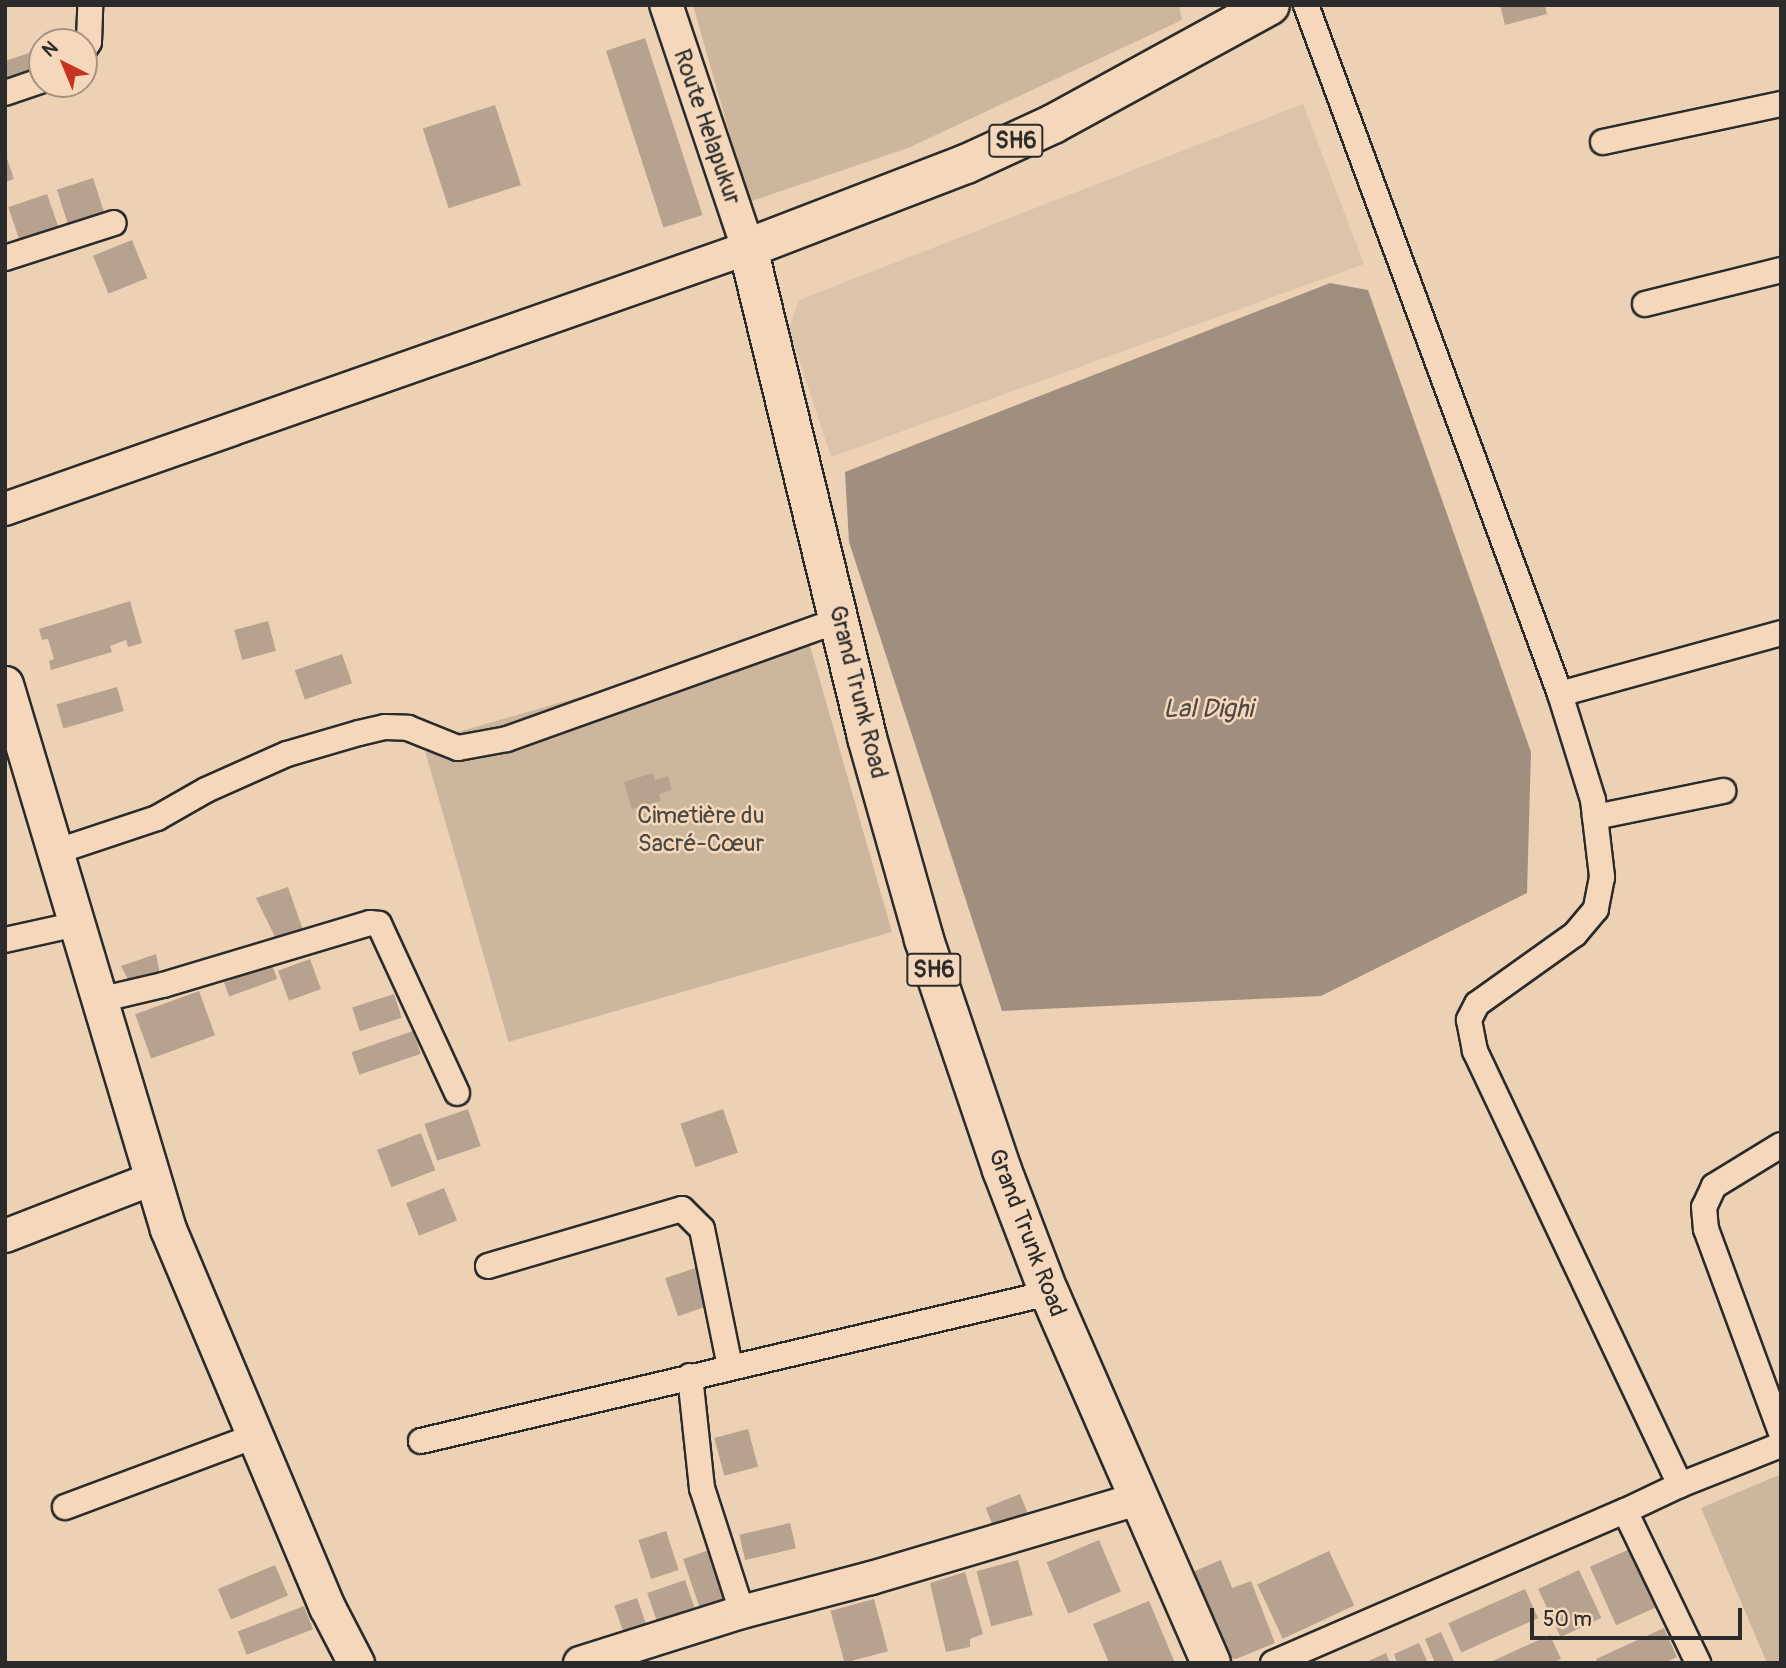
<!DOCTYPE html>
<meta charset="utf-8">
<style>
body{margin:0}
#map{position:relative;width:1786px;height:1668px;overflow:hidden;background:#edd1b5;font-family:Pangolin,sans-serif}
div>[style]{position:absolute}
.built>*{inset:0;background:#ddc3aa}
.green>*{inset:0;background:#cdb69e;transform-origin:0 0}
.water>*{inset:0;background:#a08f7f}
.building>*{inset:0;background:#b7a28f;transform-origin:0 0}
.roads{filter:drop-shadow(2px 0 #2b2b2b) drop-shadow(-2px 0 #2b2b2b) drop-shadow(0 2px #2b2b2b) drop-shadow(0 -2px #2b2b2b)}
.minor>*{height:24px;margin:-12px;padding:0 12px;transform-origin:12px;border-radius:12px;background:#f5d8bb}
.tertiary>*{height:32px;margin:-16px;padding:0 16px;transform-origin:16px;border-radius:16px;background:#f5d8bb}
.secondary>*{height:35px;margin:-17.5px;padding:0 17.5px;transform-origin:17.5px;border-radius:17.5px;background:#f5d8bb}
.primary>*{height:38px;margin:-19px;padding:0 19px;transform-origin:19px;border-radius:19px;background:#f5d8bb}
span{translate:-50% -50%;white-space:nowrap;text-align:center;line-height:1.15;-webkit-text-stroke:5px #f5d8bb;paint-order:stroke}
.shield-label span{padding:2px 5px;background:#f5d8bb;border:2px solid;border-radius:5px;-webkit-text-stroke-width:0}
.shield-label{font-size:23px;color:#2b2b2b;font-weight:700}
.street-label{font-size:24px;color:#2b2b2b}
.park-label{font-size:24px;color:#4b4742}
.water-label{font-size:26px;color:#4e4944;font-style:italic}
.frame{position:absolute;inset:0;border:7px solid #2b2b2b;pointer-events:none}
.north{position:absolute;left:28px;top:28px;width:70px;height:70px;box-sizing:border-box;background:#f5d8bb;border:2px solid #a49381;border-radius:50%;rotate:317deg;font-size:19px;font-weight:700;line-height:28px;text-align:center;color:#2b2b2b}
.north::after{content:'';display:block;margin:auto;width:24px;height:32px;background:#c8321e;clip-path:polygon(50% 0,100% 100%,50% 72%,0 100%)}
.scale{position:absolute;left:1530px;top:1608px;width:212px;height:32px;box-sizing:border-box;border:4px solid #2b2b2b;border-top:0;padding-left:9px;font-size:21px;line-height:24px;white-space:nowrap;color:#2b2b2b;-webkit-text-stroke:5px #f5d8bb;paint-order:stroke}
</style>
<div id="map">
<div class="built">
<div style="clip-path:polygon(1303px 104px,1364px 264px,831px 457px,789px 329px,799px 300px)"></div>
</div>
<div class="green">
<div style="clip-path:polygon(693px 5px,1179px 5px,1182px 20px,908px 148px,749px 202px)"></div>
<div style="left:806px;top:632px;width:312px;height:399px;rotate:74deg"></div>
<div style="clip-path:polygon(1781px 1474px,1781px 1663px,1767px 1663px,1701px 1508px)"></div>
</div>
<div class="water">
<div style="clip-path:polygon(1330px 283px,1368px 290px,1531px 752px,1527px 893px,1321px 996px,1002px 1011px,849px 542px,845px 472px)"></div>
</div>
<div class="building">
<div style="clip-path:polygon(1500px 5px,1545px 5px,1547px 14px,1505px 25px)"></div>
<div style="left:645px;top:38px;width:186px;height:41px;rotate:72deg"></div>
<div style="clip-path:polygon(35px 51px,42px 71px,5px 89px,5px 61px)"></div>
<div style="left:495px;top:105px;width:84px;height:76px;rotate:72deg"></div>
<div style="clip-path:polygon(5px 153px,14px 179px,5px 182px)"></div>
<div style="left:93px;top:178px;width:42px;height:38px;rotate:72deg"></div>
<div style="left:47px;top:194px;width:40px;height:41px;rotate:71deg"></div>
<div style="left:132px;top:240px;width:41px;height:42px;rotate:68deg"></div>
<div style="clip-path:polygon(130px 601px,142px 643px,128px 647px,126px 640px,110px 646px,112px 652px,51px 670px,49px 661px,54px 659px,48px 639px,42px 640px,39px 629px)"></div>
<div style="left:268px;top:621px;width:31px;height:35px;rotate:75deg"></div>
<div style="left:342px;top:654px;width:31px;height:50px;rotate:71deg"></div>
<div style="left:117px;top:687px;width:25px;height:63px;rotate:74deg"></div>
<div style="clip-path:polygon(653px 773px,655px 780px,668px 776px,672px 790px,659px 794px,661px 801px,632px 809px,624px 782px)"></div>
<div style="clip-path:polygon(288px 887px,304px 933px,277px 941px,256px 898px)"></div>
<div style="clip-path:polygon(156px 954px,161px 979px,133px 989px,121px 966px)"></div>
<div style="left:310px;top:959px;width:32px;height:34px;rotate:70deg"></div>
<div style="left:272px;top:965px;width:15px;height:51px;rotate:70deg"></div>
<div style="left:199px;top:991px;width:47px;height:68px;rotate:70deg"></div>
<div style="left:394px;top:994px;width:25px;height:44px;rotate:72deg"></div>
<div style="left:413px;top:1031px;width:24px;height:65px;rotate:71deg"></div>
<div style="left:468px;top:1109px;width:39px;height:46px;rotate:71deg"></div>
<div style="left:723px;top:1109px;width:46px;height:45px;rotate:71deg"></div>
<div style="left:421px;top:1133px;width:40px;height:47px;rotate:69deg"></div>
<div style="left:444px;top:1188px;width:35px;height:41px;rotate:68deg"></div>
<div style="left:701px;top:1266px;width:40px;height:38px;rotate:71deg"></div>
<div style="left:748px;top:1429px;width:39px;height:35px;rotate:75deg"></div>
<div style="left:1020px;top:1494px;width:32px;height:37px;rotate:68deg"></div>
<div style="left:790px;top:1523px;width:26px;height:52px;rotate:77deg"></div>
<div style="left:666px;top:1531px;width:41px;height:29px;rotate:72deg"></div>
<div style="left:1099px;top:1540px;width:56px;height:57px;rotate:67deg"></div>
<div style="left:718px;top:1547px;width:58px;height:37px;rotate:71deg"></div>
<div style="left:1632px;top:1548px;width:64px;height:46px;rotate:66deg"></div>
<div style="left:1329px;top:1551px;width:60px;height:79px;rotate:65deg"></div>
<div style="left:1018px;top:1560px;width:57px;height:43px;rotate:75deg"></div>
<div style="clip-path:polygon(1221px 1560px,1232px 1588px,1251px 1581px,1275px 1643px,1236px 1659px,1227px 1658px,1190px 1573px)"></div>
<div style="left:275px;top:1565px;width:33px;height:62px;rotate:67deg"></div>
<div style="left:1579px;top:1570px;width:53px;height:45px;rotate:65deg"></div>
<div style="clip-path:polygon(965px 1572px,983px 1634px,970px 1639px,970px 1647px,946px 1652px,930px 1583px)"></div>
<div style="left:685px;top:1580px;width:46px;height:40px;rotate:71deg"></div>
<div style="left:1525px;top:1589px;width:32px;height:84px;rotate:66deg"></div>
<div style="left:637px;top:1598px;width:42px;height:24px;rotate:71deg"></div>
<div style="left:874px;top:1599px;width:54px;height:45px;rotate:75deg"></div>
<div style="clip-path:polygon(1149px 1601px,1175px 1663px,1109px 1663px,1093px 1624px)"></div>
<div style="left:304px;top:1606px;width:25px;height:71px;rotate:69deg"></div>
<div style="clip-path:polygon(1664px 1628px,1677px 1657px,1664px 1663px,1598px 1663px,1596px 1659px)"></div>
<div style="clip-path:polygon(1441px 1632px,1455px 1663px,1435px 1663px,1425px 1639px)"></div>
<div style="clip-path:polygon(1550px 1635px,1561px 1659px,1552px 1663px,1488px 1663px)"></div>
<div style="clip-path:polygon(1419px 1643px,1428px 1663px,1397px 1663px,1394px 1654px)"></div>
<div style="clip-path:polygon(1386px 1653px,1390px 1663px,1364px 1663px)"></div>
</div>
<div class="roads">
<div class="minor">
<div style="left:1306px;top:5px;width:734px;rotate:69.76deg"></div>
<div style="left:1560px;top:694px;width:111px;rotate:72.7deg"></div>
<div style="left:1593px;top:800px;width:78px;rotate:83.3deg"></div>
<div style="left:1602px;top:877px;width:33px;rotate:101deg"></div>
<div style="left:1596px;top:909px;width:33px;rotate:130deg"></div>
<div style="left:1575px;top:934px;width:120px;rotate:144.5deg"></div>
<div style="left:1477px;top:1004px;width:18px;rotate:117deg"></div>
<div style="left:1469px;top:1020px;width:32px;rotate:79deg"></div>
<div style="left:1475px;top:1051px;width:480px;rotate:64.7deg"></div>
<div style="left:84px;top:50px;width:9px;rotate:-58deg"></div>
<div style="left:89px;top:42px;width:37px;rotate:-88deg"></div>
<div style="left:5px;top:93px;width:39px;rotate:-19deg"></div>
<div style="left:1603px;top:142px;width:182px;rotate:-12.1deg"></div>
<div style="left:5px;top:258px;width:114px;rotate:-17.8deg"></div>
<div style="left:1645px;top:304px;width:140px;rotate:-14deg"></div>
<div style="left:1560px;top:694px;width:229px;rotate:-15.4deg"></div>
<div style="left:1595px;top:817px;width:131px;rotate:-11.5deg"></div>
<div style="left:55px;top:852px;width:108px;rotate:-18.4deg"></div>
<div style="left:157px;top:818px;width:56px;rotate:-29.7deg"></div>
<div style="left:206px;top:790px;width:89px;rotate:-24deg"></div>
<div style="left:287px;top:754px;width:75px;rotate:-16.3deg"></div>
<div style="left:359px;top:733px;width:27px;rotate:-13deg"></div>
<div style="left:385px;top:727px;width:23px;rotate:2deg"></div>
<div style="left:408px;top:728px;width:54px;rotate:21.8deg"></div>
<div style="left:458px;top:748px;width:50px;rotate:-10.4deg"></div>
<div style="left:507px;top:739px;width:354px;rotate:-19.7deg"></div>
<div style="left:5px;top:940px;width:74px;rotate:-12.5deg"></div>
<div style="left:99px;top:1000px;width:66px;rotate:-13.2deg"></div>
<div style="left:163px;top:985px;width:216px;rotate:-16.7deg"></div>
<div style="left:370px;top:923px;width:9px;rotate:6deg"></div>
<div style="left:379px;top:924px;width:186px;rotate:65.2deg"></div>
<div style="left:1781px;top:1145px;width:79px;rotate:148.5deg"></div>
<div style="left:1714px;top:1186px;width:23px;rotate:115deg"></div>
<div style="left:1704px;top:1207px;width:22px;rotate:85deg"></div>
<div style="left:1706px;top:1229px;width:217px;rotate:69.8deg"></div>
<div style="left:488px;top:1266px;width:202px;rotate:-16.4deg"></div>
<div style="left:682px;top:1209px;width:28px;rotate:45deg"></div>
<div style="left:702px;top:1229px;width:141px;rotate:78.5deg"></div>
<div style="left:690px;top:1376px;width:113px;rotate:83.9deg"></div>
<div style="left:702px;top:1488px;width:130px;rotate:72.1deg"></div>
<div style="left:421px;top:1441px;width:645px;rotate:-13.26deg"></div>
<div style="left:65px;top:1507px;width:203px;rotate:-20.5deg"></div>
<div style="left:1625px;top:1511px;width:169px;rotate:64.3deg"></div>
<div style="left:1273px;top:1663px;width:383px;rotate:-23.4deg"></div>
<div style="left:1625px;top:1511px;width:61px;rotate:-25.3deg"></div>
<div style="left:1680px;top:1485px;width:109px;rotate:-21.6deg"></div>
</div>
<div class="tertiary">
<div style="left:5px;top:509px;width:788px;rotate:-19.36deg"></div>
<div style="left:748px;top:248px;width:256px;rotate:-108.6deg"></div>
<div style="left:5px;top:1236px;width:158px;rotate:-21.2deg"></div>
<div style="left:580px;top:1663px;width:170px;rotate:-17.5deg"></div>
<div style="left:742px;top:1612px;width:133px;rotate:-14.8deg"></div>
<div style="left:871px;top:1578px;width:277px;rotate:-16.5deg"></div>
</div>
<div class="secondary">
<div style="left:5px;top:684px;width:569px;rotate:73.35deg"></div>
<div style="left:168px;top:1229px;width:410px;rotate:67.2deg"></div>
<div style="left:327px;top:1607px;width:63px;rotate:62.6deg"></div>
</div>
<div class="primary">
<div style="left:1211px;top:1663px;width:404px;rotate:-113.6deg"></div>
<div style="left:1049px;top:1293px;width:132px;rotate:-110.9deg"></div>
<div style="left:1002px;top:1170px;width:244px;rotate:-108.7deg"></div>
<div style="left:924px;top:939px;width:210px;rotate:-105.8deg"></div>
<div style="left:867px;top:737px;width:503px;rotate:-103.68deg"></div>
<div style="left:748px;top:248px;width:234px;rotate:-21.1deg"></div>
<div style="left:966px;top:164px;width:96px;rotate:-24.7deg"></div>
<div style="left:1053px;top:124px;width:247px;rotate:-28.7deg"></div>
</div>
</div>
<div class="shield-label">
<span style="left:1016px;top:141px">SH6</span>
<span style="left:934px;top:970px">SH6</span>
</div>
<div class="street-label">
<span style="left:707px;top:127px;rotate:71deg">Route Helapukur</span>
<span style="left:858px;top:692px;rotate:76deg">Grand Trunk Road</span>
<span style="left:1027px;top:1233px;rotate:69deg">Grand Trunk Road</span>
</div>
<div class="park-label">
<span style="left:701px;top:830px">Cimetière du<br>Sacré-Cœur</span>
</div>
<div class="water-label">
<span style="left:1208px;top:710px">Lal Dighi</span>
</div>
<div class="frame"></div>
<div class="north">N</div>
<div class="scale">50 m</div>
</div>
